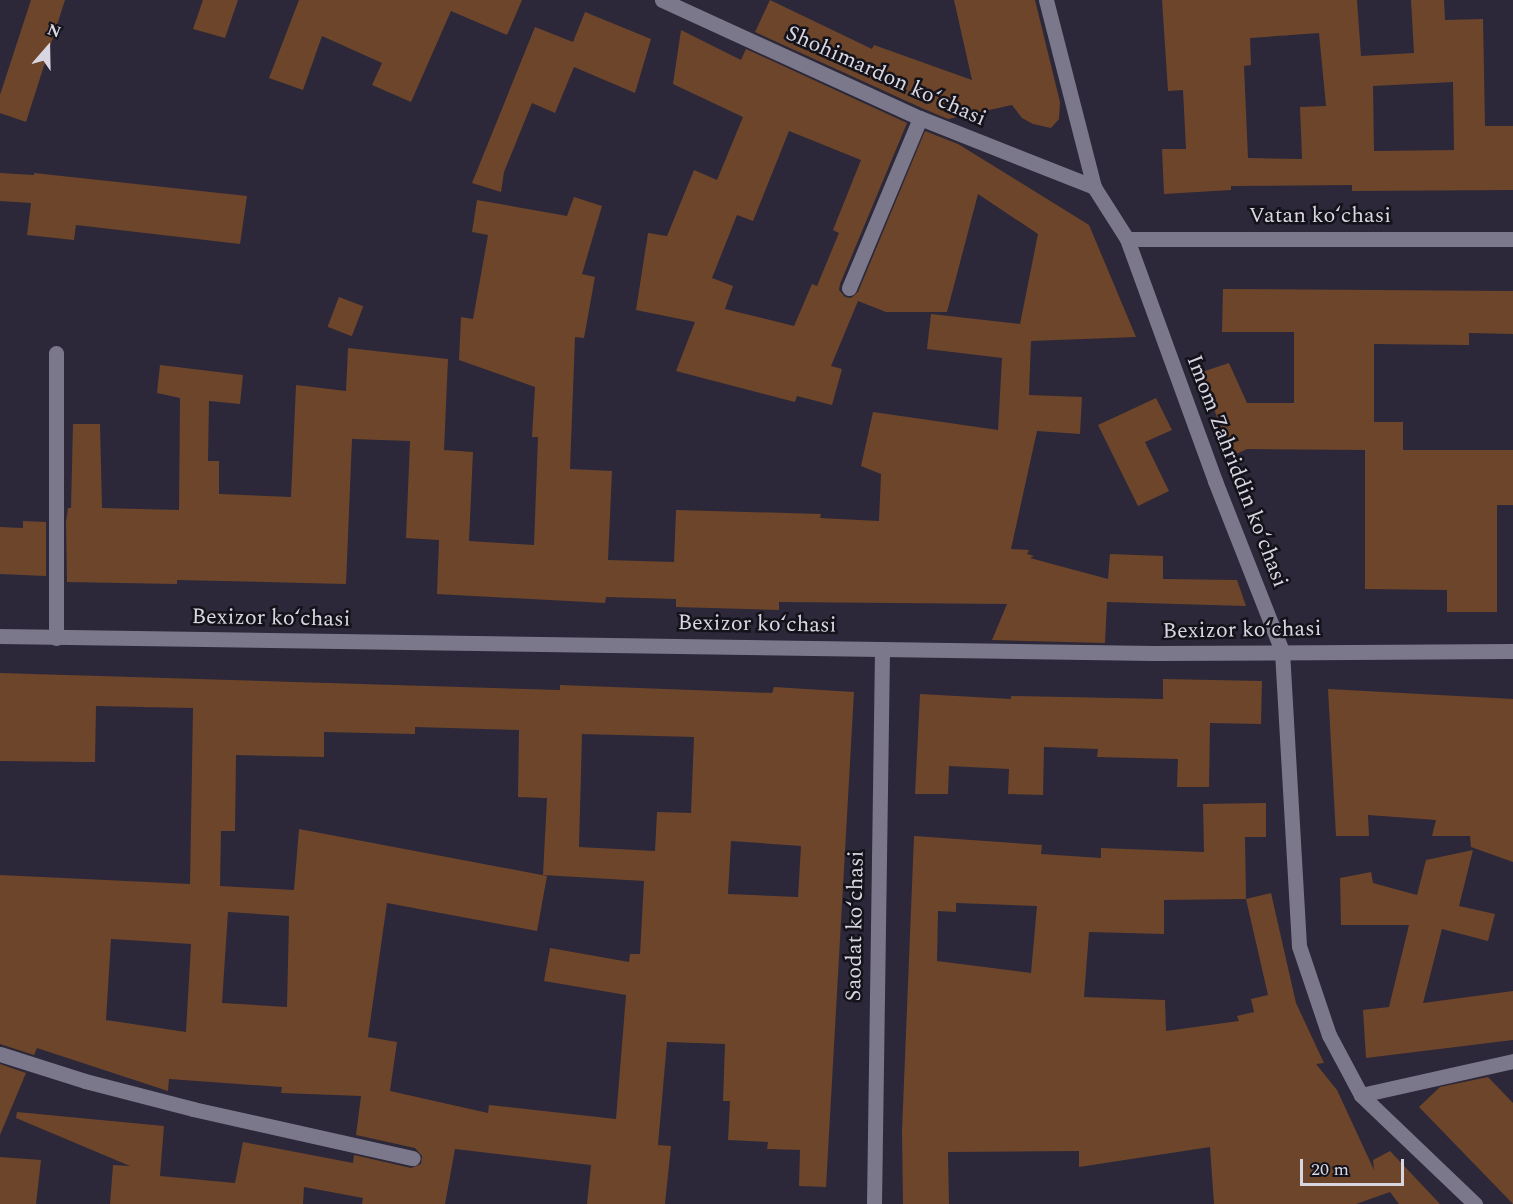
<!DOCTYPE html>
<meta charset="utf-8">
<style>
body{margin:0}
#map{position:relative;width:1513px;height:1204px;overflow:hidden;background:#2c2839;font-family:Spectral,serif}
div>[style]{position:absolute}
.building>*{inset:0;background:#6d452a;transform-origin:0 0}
.lane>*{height:15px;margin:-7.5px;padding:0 7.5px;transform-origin:7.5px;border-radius:7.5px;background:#7c788c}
.street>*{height:15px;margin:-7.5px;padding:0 7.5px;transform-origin:7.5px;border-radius:7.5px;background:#7c788c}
span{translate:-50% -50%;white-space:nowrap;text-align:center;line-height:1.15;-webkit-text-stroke:5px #14121a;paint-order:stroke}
.street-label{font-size:22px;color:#d8d6e1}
.north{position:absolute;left:18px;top:18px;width:60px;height:60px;-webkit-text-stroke:4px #14121a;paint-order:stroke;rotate:20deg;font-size:16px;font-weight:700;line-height:24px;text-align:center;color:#d8d6e1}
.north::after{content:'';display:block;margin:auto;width:21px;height:27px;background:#d8d6e1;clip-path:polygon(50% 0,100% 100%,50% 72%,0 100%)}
.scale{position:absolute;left:1300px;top:1159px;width:104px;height:27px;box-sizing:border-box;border:3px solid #d8d6e1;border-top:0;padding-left:8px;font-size:18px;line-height:21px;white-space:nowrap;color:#d8d6e1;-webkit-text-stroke:4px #14121a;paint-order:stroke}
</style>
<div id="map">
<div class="building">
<div style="clip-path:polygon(31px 0,65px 0,26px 122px,0 113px,0 95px)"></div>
<div style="clip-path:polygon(203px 0,238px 0,225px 38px,193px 29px)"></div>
<div style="clip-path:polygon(299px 0,522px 0,507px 35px,451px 11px,411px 102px,372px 85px,382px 63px,322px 36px,303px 90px,269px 78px)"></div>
<div style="clip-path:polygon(770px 0,872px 49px,874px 45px,972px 80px,954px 0,1035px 0,1060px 102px,1059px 119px,1051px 128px,1033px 124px,1022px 118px,1012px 105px,948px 119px,924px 109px,755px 32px)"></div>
<div style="clip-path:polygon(evenodd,1162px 0,1357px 0,1361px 56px,1414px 53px,1411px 0,1444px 0,1445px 20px,1483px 19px,1485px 126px,1513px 126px,1513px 190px,1352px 191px,1352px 185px,1231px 186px,1231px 190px,1164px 194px,1162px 149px,1186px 149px,1183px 90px,1168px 91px,1162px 0,1319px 33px,1326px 106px,1300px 107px,1302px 159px,1248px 158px,1244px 66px,1251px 65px,1250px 38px,1319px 33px,1162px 0,1453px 82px,1454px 150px,1374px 151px,1373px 86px,1453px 82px)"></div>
<div style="clip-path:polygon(585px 12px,651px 39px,635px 93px,574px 67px,555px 113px,532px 103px,504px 172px,501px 192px,472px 183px,535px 27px,573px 42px)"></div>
<div style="clip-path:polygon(evenodd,681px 30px,741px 60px,746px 49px,907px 123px,840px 284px,839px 290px,845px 297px,851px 298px,858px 292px,925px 131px,958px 144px,1089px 225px,1136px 337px,1031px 341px,1029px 395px,1082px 397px,1080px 434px,1037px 431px,1011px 549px,1029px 550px,1027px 554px,1034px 556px,1030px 558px,1108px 579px,1110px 554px,1163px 556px,1163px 579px,1237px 580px,1246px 606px,1107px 602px,1105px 643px,992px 640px,1007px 604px,779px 602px,779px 610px,676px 607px,676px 599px,606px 597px,605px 603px,437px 594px,439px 540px,406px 538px,410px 441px,352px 439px,346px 584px,177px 580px,177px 584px,67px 582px,66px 522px,68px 508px,71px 508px,73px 424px,100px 424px,102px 508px,179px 510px,180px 398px,157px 393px,160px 365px,243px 375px,240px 404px,209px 401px,208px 461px,219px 461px,219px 494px,291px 497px,296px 385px,346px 391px,348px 348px,448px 359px,444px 450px,473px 452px,469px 541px,534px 545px,538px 437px,532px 437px,535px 387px,459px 360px,461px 317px,473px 319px,488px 235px,472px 232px,477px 200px,567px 216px,574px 197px,602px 206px,582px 274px,595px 277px,584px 338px,575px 337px,570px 469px,612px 471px,608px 560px,674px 562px,676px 510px,821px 514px,820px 518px,879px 521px,881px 474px,861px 466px,873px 412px,998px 430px,1002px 358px,927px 349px,931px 314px,1020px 324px,1038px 234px,978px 194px,947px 312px,886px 312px,858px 301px,831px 366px,842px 369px,832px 405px,797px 396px,795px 402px,676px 371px,695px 322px,636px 310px,648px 233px,667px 236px,694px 170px,717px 180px,743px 117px,673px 84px,681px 30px,789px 131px,861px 160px,833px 230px,839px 233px,817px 286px,812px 284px,794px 326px,725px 309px,733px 286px,712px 278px,737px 215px,753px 221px,789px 131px)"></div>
<div style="clip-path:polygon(0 173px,34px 175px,34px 173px,247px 196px,240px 244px,76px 225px,74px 240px,27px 235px,31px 203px,0 201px)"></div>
<div style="clip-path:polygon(1223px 289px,1513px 291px,1513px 334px,1469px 333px,1469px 345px,1374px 344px,1374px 422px,1403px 422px,1403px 450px,1513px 450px,1513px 505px,1497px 505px,1497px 612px,1447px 612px,1447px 590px,1365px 589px,1365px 450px,1247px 449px,1230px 457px,1202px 372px,1229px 363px,1247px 403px,1294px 403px,1294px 332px,1222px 332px)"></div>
<div style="left:339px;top:297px;width:26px;height:32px;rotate:21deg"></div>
<div style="clip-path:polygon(1156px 398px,1172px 430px,1145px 442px,1169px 491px,1138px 506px,1098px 425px)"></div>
<div style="clip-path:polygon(23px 521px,46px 522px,46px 576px,0 574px,0 527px,23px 528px)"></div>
<div style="clip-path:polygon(evenodd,0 673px,560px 690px,560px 685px,772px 693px,774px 687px,854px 692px,826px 1187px,799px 1186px,800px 1150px,767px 1149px,768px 1142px,728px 1140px,730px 1101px,723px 1101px,725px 1044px,667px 1042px,658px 1145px,671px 1146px,665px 1204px,587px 1204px,591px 1165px,455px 1149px,445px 1204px,362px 1204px,363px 1198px,304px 1187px,303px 1204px,110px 1204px,113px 1165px,130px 1166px,16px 1118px,17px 1112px,164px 1126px,160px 1176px,235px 1183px,243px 1142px,353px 1163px,354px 1155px,411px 1168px,421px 1164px,422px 1156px,415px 1148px,356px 1135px,361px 1096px,281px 1093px,282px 1087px,169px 1079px,168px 1091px,37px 1048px,34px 1055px,0 1044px,0 875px,190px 884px,193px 708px,96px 706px,95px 762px,0 761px,0 673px,415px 727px,519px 730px,518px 797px,547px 798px,543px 875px,644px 881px,640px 954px,630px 954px,629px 962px,550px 948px,544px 981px,626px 995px,616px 1119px,489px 1105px,488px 1113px,390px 1091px,397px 1042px,368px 1037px,387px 903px,537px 931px,547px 876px,299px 829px,294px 890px,220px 886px,221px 831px,235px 831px,236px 755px,324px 757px,324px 732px,415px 734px,415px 727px,0 673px,582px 734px,694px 737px,691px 813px,657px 812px,655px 851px,579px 847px,582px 734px,0 673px,731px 841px,801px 846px,798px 897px,728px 894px,731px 841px,0 673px,228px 912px,289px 916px,287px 1007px,222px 1003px,228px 912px,0 673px,111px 939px,191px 944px,186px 1032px,106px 1020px,111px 939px)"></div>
<div style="clip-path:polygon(1163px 679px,1262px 681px,1261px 724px,1210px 723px,1209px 787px,1177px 787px,1178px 759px,1097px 757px,1098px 749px,1044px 747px,1043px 795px,1008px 794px,1009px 769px,949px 766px,948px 794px,915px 794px,920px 694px,1011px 699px,1011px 696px,1163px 699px)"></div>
<div style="clip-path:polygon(1328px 689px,1513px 699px,1513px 862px,1471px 847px,1470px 836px,1432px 836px,1436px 820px,1368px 815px,1369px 836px,1336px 836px)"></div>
<div style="clip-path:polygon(evenodd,1266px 803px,1266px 837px,1245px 837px,1246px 899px,1271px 893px,1296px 1003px,1324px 1063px,1316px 1064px,1337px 1090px,1374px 1170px,1373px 1160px,1390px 1151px,1440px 1204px,1399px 1204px,1390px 1192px,1356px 1204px,1214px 1204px,1210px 1147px,1079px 1167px,1079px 1151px,948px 1152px,949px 1204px,903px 1204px,902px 1131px,914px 836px,1042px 845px,1041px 854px,1101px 858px,1101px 848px,1204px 852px,1203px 804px,1266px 803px,1246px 899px,1268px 995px,1251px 999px,1254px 1012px,1237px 1016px,1239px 1021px,1166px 1031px,1165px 1000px,1084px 997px,1089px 932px,1164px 934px,1164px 900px,1246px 899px,1266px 803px,956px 903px,1037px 906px,1031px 973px,937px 961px,938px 911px,956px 912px,956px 903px)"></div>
<div style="clip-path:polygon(1473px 850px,1459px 906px,1495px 914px,1488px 941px,1442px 929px,1423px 1003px,1513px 991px,1513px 1040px,1366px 1058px,1363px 1010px,1389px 1007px,1409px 925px,1341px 925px,1340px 878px,1371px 872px,1373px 883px,1417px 895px,1426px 860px)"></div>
<div style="clip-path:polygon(0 1064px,26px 1073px,0 1135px)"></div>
<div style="clip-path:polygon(1488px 1077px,1513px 1103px,1513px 1204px,1419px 1107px,1440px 1087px)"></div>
<div style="clip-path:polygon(0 1157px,41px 1160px,36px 1204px,0 1204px)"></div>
</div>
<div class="lane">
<div style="left:849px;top:288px;width:184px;rotate:-67.3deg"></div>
<div style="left:56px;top:353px;width:285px;rotate:90deg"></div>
</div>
<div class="street">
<div style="left:662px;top:0;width:284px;rotate:24.6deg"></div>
<div style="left:920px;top:118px;width:187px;rotate:21.6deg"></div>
<div style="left:1046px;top:0;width:193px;rotate:75.6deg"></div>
<div style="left:1094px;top:187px;width:62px;rotate:57.6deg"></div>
<div style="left:1127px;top:239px;width:258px;rotate:70deg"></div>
<div style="left:1215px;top:481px;width:183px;rotate:68.5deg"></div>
<div style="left:1282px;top:651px;width:295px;rotate:86.7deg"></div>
<div style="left:1299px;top:946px;width:94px;rotate:71.4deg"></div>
<div style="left:1329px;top:1035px;width:68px;rotate:61.9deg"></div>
<div style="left:1361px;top:1095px;width:158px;rotate:43.7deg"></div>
<div style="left:1127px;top:239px;width:386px"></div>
<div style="left:0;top:636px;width:1154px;rotate:0.84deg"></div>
<div style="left:1154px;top:653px;width:359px;rotate:-0.3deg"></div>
<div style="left:0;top:1054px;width:89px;rotate:17.6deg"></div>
<div style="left:85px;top:1081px;width:112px;rotate:14.5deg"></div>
<div style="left:193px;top:1109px;width:225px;rotate:12.6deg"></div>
<div style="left:1361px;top:1095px;width:156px;rotate:-12.6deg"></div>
<div style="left:874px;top:1204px;width:555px;rotate:-89.17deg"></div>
</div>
<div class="street-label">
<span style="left:886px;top:76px;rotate:24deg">Shohimardon koʻchasi</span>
<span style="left:1320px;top:216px">Vatan koʻchasi</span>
<span style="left:1237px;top:471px;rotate:69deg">Imom Zahriddin koʻchasi</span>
<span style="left:271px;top:618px;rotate:1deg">Bexizor koʻchasi</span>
<span style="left:757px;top:624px;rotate:1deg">Bexizor koʻchasi</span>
<span style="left:1242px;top:630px;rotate:-1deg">Bexizor koʻchasi</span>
<span style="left:855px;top:926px;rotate:-89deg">Saodat koʻchasi</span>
</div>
<div class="north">N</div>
<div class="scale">20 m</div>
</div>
